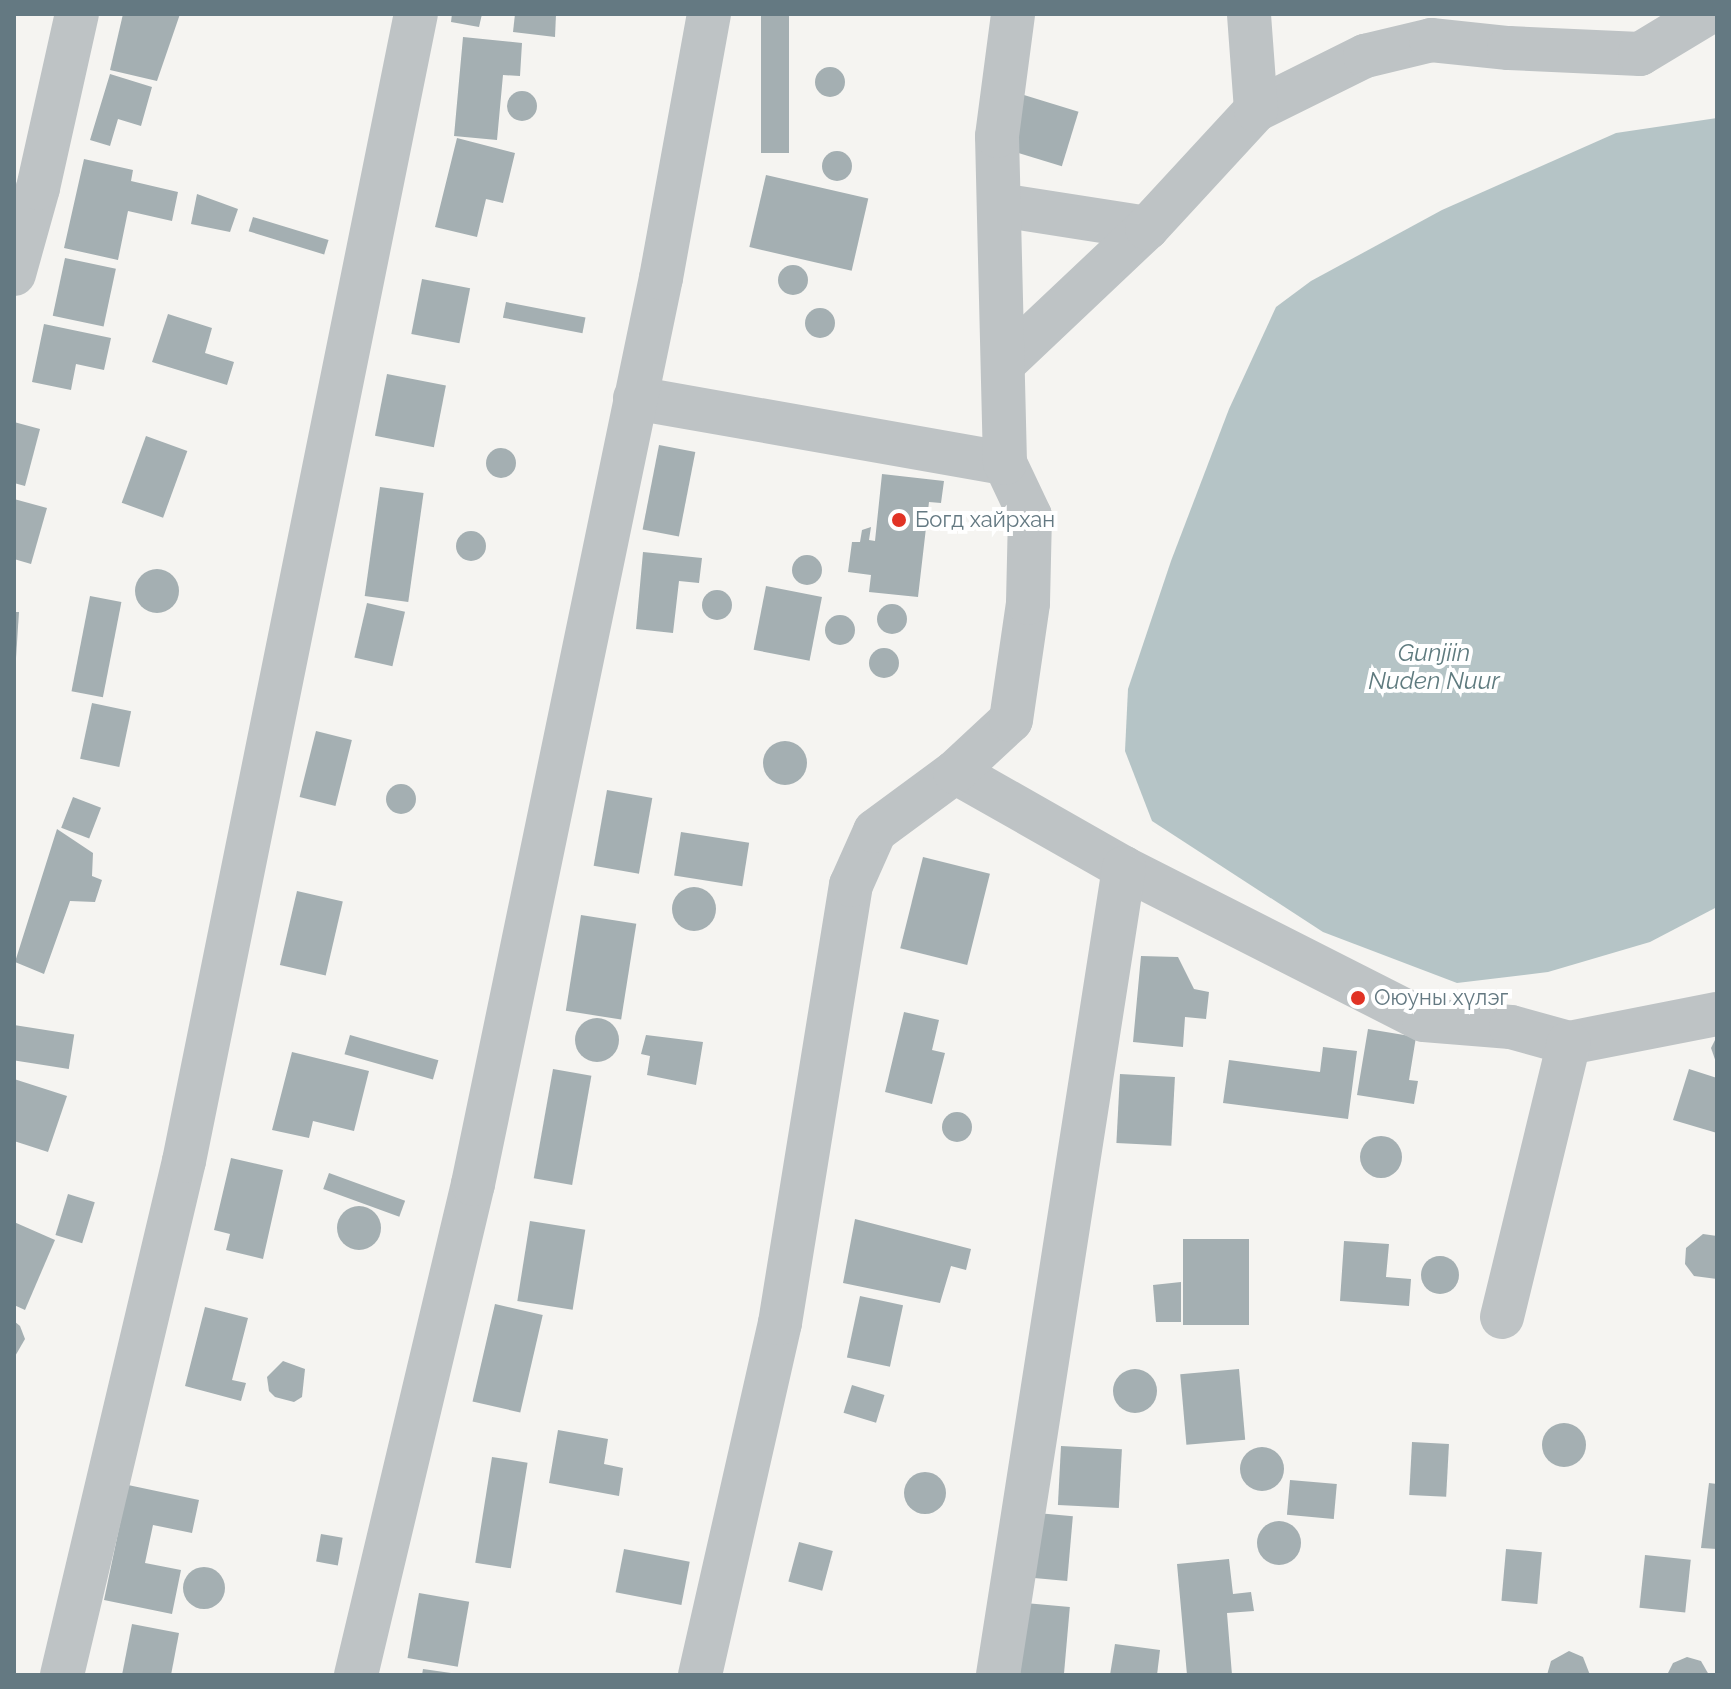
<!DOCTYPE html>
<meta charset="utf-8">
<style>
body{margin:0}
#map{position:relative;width:1731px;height:1689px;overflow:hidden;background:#f5f4f1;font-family:Raleway,sans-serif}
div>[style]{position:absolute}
.water>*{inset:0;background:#b5c4c6}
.building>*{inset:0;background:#a4afb2;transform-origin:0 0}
.round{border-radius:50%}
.street>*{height:44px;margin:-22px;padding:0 22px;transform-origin:22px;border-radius:22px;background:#bec3c5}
.dots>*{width:22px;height:22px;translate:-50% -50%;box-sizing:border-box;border:4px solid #fff;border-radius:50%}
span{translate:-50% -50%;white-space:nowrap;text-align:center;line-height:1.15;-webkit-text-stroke:8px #fff;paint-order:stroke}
.poi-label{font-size:22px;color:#647982}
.left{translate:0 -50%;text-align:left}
.water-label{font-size:24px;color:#5f7b7f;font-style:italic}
.frame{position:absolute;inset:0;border:16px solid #647982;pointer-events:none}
</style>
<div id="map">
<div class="water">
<div style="clip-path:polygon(1717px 118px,1717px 907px,1650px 942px,1548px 972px,1457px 983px,1323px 932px,1152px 821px,1125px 751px,1128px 689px,1171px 561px,1229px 409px,1276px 307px,1311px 281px,1442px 210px,1616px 133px)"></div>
</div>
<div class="building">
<div style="clip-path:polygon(123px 14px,180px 14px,157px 81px,110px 70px)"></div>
<div style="clip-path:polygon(452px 14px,482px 14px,479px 27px,451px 22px)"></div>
<div style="clip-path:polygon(515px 14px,556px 14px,555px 37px,513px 32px)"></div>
<div style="left:761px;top:14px;width:28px;height:139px"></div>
<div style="clip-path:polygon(463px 37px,522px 43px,520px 76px,503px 75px,497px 140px,454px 136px)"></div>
<div class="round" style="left:815px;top:67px;width:30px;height:30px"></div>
<div style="clip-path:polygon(110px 74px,152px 87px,141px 126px,118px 119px,110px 146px,90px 140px)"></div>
<div class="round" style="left:507px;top:91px;width:30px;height:30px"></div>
<div style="left:1024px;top:95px;width:57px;height:57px;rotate:17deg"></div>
<div style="clip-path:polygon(457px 138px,515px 153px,503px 203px,486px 199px,477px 237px,435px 227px)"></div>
<div class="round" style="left:822px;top:151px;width:30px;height:30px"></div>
<div style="clip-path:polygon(84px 159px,133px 170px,131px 181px,178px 192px,172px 221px,128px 211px,118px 260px,64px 248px)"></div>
<div style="left:766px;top:175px;width:105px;height:74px;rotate:13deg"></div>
<div style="clip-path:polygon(197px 194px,238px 209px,230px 232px,191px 224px)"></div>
<div style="left:253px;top:217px;width:79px;height:15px;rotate:17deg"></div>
<div style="left:65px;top:258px;width:52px;height:59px;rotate:12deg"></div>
<div class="round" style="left:778px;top:265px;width:30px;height:30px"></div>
<div style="left:422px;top:279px;width:49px;height:56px;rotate:11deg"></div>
<div style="left:506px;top:302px;width:81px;height:16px;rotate:11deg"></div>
<div class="round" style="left:805px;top:308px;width:30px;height:30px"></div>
<div style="clip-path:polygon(168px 314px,212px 328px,205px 353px,234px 362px,227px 385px,152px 362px)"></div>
<div style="clip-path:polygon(44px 324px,111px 338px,104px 370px,76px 364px,71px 390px,32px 382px)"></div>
<div style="left:387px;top:374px;width:60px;height:63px;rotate:11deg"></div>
<div style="clip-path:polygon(14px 422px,40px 429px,25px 486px,14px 483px)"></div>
<div style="left:146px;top:436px;width:44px;height:71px;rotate:20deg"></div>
<div style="left:659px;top:445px;width:37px;height:86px;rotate:11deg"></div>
<div class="round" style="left:486px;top:448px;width:30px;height:30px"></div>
<div style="clip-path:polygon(882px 474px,944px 481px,941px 503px,929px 502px,918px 597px,869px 592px,871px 575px,848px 572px,852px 542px,860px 542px,862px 530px,871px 527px,869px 540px,875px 541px)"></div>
<div style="left:380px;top:487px;width:44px;height:110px;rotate:8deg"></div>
<div style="clip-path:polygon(14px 499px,47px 508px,31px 564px,14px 559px)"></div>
<div class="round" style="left:456px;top:531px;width:30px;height:30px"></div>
<div style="clip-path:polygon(643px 552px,702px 558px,699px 583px,679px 581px,673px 633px,636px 629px)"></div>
<div class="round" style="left:792px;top:555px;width:30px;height:30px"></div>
<div class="round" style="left:135px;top:569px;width:44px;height:44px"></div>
<div style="left:766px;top:586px;width:57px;height:65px;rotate:11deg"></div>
<div class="round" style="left:702px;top:590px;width:30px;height:30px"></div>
<div style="left:90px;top:596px;width:32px;height:97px;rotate:11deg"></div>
<div style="left:367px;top:603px;width:39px;height:56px;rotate:13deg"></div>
<div class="round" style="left:877px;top:604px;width:30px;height:30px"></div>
<div style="clip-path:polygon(14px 612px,19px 612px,16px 658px,14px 658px)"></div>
<div class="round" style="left:825px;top:615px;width:30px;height:30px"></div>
<div class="round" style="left:869px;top:648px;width:30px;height:30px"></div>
<div style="left:92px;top:703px;width:40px;height:57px;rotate:12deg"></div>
<div style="left:316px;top:731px;width:37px;height:68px;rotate:14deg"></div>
<div class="round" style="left:763px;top:741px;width:44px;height:44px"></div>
<div class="round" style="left:386px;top:784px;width:30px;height:30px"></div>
<div style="left:607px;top:790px;width:46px;height:77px;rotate:10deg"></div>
<div style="left:73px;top:797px;width:30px;height:33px;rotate:21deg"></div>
<div style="clip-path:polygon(57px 829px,93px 853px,92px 876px,102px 880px,95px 902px,70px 901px,44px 974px,15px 962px)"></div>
<div style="left:681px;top:832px;width:69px;height:44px;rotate:9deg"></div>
<div style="left:923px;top:857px;width:69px;height:94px;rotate:14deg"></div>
<div class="round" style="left:672px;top:887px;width:44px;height:44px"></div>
<div style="left:297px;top:891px;width:47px;height:76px;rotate:13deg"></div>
<div style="left:581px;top:915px;width:56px;height:97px;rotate:9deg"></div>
<div style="clip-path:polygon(1141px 956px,1178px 957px,1194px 989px,1209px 992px,1206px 1019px,1185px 1017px,1183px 1047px,1133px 1042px)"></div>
<div style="clip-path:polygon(904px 1012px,939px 1020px,932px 1050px,945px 1053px,932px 1104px,885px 1092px)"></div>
<div class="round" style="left:575px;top:1018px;width:44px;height:44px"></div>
<div style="left:14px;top:1025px;width:61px;height:35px;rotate:9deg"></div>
<div style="clip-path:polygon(1368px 1029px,1416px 1037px,1409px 1080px,1418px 1081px,1414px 1104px,1357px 1095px)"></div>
<div style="left:350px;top:1035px;width:92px;height:20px;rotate:16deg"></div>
<div style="clip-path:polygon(646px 1035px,703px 1042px,696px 1085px,647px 1075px,650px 1056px,641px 1054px)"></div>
<div style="clip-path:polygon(1717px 1036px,1717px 1065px,1711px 1048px)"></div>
<div style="clip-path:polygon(1323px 1047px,1357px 1051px,1348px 1119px,1223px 1103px,1229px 1060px,1320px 1072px)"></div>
<div style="clip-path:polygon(292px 1052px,369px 1071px,354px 1131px,313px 1121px,309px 1138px,272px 1130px)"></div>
<div style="left:553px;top:1069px;width:39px;height:111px;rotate:10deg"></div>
<div style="clip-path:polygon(1689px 1069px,1717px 1078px,1717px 1133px,1673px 1120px)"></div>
<div style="left:1120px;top:1074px;width:55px;height:69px;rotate:3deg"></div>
<div style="clip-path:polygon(14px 1079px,67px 1096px,48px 1152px,14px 1141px)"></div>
<div class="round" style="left:942px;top:1112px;width:30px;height:30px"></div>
<div class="round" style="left:1360px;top:1136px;width:42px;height:42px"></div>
<div style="clip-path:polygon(231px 1158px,283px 1170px,263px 1259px,226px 1250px,230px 1234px,214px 1230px)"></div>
<div style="left:329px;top:1173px;width:81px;height:17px;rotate:20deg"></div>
<div style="left:68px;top:1194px;width:28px;height:43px;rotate:17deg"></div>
<div class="round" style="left:337px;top:1206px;width:44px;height:44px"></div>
<div style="clip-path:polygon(855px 1219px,971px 1249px,966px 1270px,951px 1266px,940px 1303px,843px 1283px)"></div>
<div style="left:530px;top:1221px;width:56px;height:81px;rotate:9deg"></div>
<div style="clip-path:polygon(14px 1222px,55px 1240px,25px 1310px,14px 1305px)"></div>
<div style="clip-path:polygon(1703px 1234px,1717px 1236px,1717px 1279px,1694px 1276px,1685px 1264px,1686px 1248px)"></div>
<div style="left:1183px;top:1239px;width:66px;height:86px"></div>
<div style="clip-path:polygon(1344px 1241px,1389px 1244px,1386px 1277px,1411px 1279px,1409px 1306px,1340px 1301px)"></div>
<div class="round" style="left:1421px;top:1256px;width:38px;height:38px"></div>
<div style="clip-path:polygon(1181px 1282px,1181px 1322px,1156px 1322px,1153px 1285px)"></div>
<div style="left:860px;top:1296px;width:44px;height:63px;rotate:12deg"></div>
<div style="left:495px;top:1304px;width:49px;height:100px;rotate:13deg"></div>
<div style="clip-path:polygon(205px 1307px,248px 1318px,232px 1380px,246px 1383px,241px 1401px,185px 1386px)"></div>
<div style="clip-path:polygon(14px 1321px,20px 1326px,25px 1339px,14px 1358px)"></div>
<div style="clip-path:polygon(283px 1361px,305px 1369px,302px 1397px,294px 1402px,275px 1397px,269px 1391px,267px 1377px)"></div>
<div style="left:1239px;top:1369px;width:71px;height:59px;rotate:85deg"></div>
<div class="round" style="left:1113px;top:1369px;width:44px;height:44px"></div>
<div style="left:852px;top:1385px;width:34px;height:29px;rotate:17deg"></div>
<div class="round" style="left:1542px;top:1423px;width:44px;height:44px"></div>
<div style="clip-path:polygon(558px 1430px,608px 1439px,604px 1464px,623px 1468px,619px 1496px,549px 1483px)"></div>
<div style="left:1412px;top:1442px;width:37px;height:53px;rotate:3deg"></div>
<div style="left:1061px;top:1446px;width:61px;height:59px;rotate:3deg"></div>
<div class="round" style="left:1240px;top:1447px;width:44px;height:44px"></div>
<div style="left:492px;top:1457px;width:36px;height:107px;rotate:9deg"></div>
<div class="round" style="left:904px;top:1472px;width:42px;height:42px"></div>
<div style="left:1290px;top:1480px;width:47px;height:35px;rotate:5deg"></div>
<div style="clip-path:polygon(1709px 1483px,1717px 1484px,1717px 1549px,1701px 1548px)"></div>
<div style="clip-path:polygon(128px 1485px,199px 1500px,192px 1533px,153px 1525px,145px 1563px,181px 1570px,172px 1614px,104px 1600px)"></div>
<div style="left:1037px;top:1513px;width:36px;height:65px;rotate:5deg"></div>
<div class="round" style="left:1257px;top:1521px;width:44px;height:44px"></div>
<div style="left:321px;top:1534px;width:22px;height:28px;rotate:10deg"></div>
<div style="left:799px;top:1542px;width:35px;height:41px;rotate:15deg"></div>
<div style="left:624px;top:1549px;width:67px;height:44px;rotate:11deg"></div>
<div style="left:1506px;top:1549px;width:36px;height:52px;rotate:5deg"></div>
<div style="left:1645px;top:1555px;width:46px;height:53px;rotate:6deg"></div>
<div style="clip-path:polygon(1229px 1559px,1233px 1594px,1251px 1592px,1254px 1611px,1227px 1613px,1232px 1675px,1187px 1675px,1177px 1564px)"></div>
<div class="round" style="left:183px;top:1567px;width:42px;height:42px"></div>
<div style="left:419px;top:1593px;width:51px;height:66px;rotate:10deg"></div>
<div style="left:1025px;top:1603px;width:45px;height:70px;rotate:5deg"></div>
<div style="clip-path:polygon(132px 1624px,179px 1633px,171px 1675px,122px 1675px)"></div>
<div style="clip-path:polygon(1115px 1644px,1160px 1650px,1157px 1675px,1110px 1675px)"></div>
<div style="clip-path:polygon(1569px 1651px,1583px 1657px,1590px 1675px,1547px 1675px,1551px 1661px)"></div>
<div style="clip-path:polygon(1687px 1657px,1701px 1661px,1709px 1675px,1667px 1675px,1673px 1663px)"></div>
<div style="clip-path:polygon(423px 1669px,451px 1673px,451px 1675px,422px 1675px)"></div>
</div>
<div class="street">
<div style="left:1256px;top:110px;width:122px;rotate:-26.4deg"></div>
<div style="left:1365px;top:56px;width:68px;rotate:-13.6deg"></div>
<div style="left:1431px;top:40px;width:78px;rotate:5.9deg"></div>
<div style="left:1509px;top:48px;width:131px;rotate:2.6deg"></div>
<div style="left:1640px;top:54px;width:77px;rotate:-31.2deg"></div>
<div style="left:1000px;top:205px;width:149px;rotate:8.9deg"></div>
<div style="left:14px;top:274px;width:89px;rotate:-74.4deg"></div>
<div style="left:38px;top:188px;width:178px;rotate:-77.4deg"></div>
<div style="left:1004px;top:363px;width:197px;rotate:-43.4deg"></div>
<div style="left:1147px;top:228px;width:161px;rotate:-47.3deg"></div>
<div style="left:1256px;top:110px;width:96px;rotate:-94.2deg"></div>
<div style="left:635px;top:398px;width:376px;rotate:10deg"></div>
<div style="left:955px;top:772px;width:194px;rotate:29.6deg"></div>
<div style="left:1124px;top:868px;width:336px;rotate:26.9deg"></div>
<div style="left:1424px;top:1020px;width:87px;rotate:4.6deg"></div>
<div style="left:1511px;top:1027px;width:60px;rotate:15.4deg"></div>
<div style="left:1569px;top:1043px;width:151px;rotate:-11.1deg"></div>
<div style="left:1502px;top:1317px;width:282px;rotate:-76.3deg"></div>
<div style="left:62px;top:1675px;width:528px;rotate:-76.65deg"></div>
<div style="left:184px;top:1161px;width:1170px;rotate:-78.57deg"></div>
<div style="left:356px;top:1675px;width:505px;rotate:-76.6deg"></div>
<div style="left:473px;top:1184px;width:925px;rotate:-78.28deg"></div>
<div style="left:661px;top:278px;width:268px;rotate:-79.7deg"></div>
<div style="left:700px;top:1675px;width:361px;rotate:-77.2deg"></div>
<div style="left:780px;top:1323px;width:444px;rotate:-80.8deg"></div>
<div style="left:851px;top:885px;width:59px;rotate:-66deg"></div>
<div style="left:875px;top:831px;width:99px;rotate:-36.4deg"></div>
<div style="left:955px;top:772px;width:76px;rotate:-42.9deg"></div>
<div style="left:1011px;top:720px;width:118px;rotate:-81.7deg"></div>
<div style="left:1028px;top:603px;width:87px;rotate:-88.7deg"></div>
<div style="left:1030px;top:516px;width:59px;rotate:-115.3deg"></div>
<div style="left:1005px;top:463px;width:327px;rotate:-91.4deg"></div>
<div style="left:997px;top:136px;width:123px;rotate:-82.5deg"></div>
<div style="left:998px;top:1675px;width:817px;rotate:-81.13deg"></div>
</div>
<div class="dots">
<div style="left:899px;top:520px;background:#e13325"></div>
<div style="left:1358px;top:998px;background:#e13325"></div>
</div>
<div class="poi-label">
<span class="left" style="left:915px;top:520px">Богд хайрхан</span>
<span class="left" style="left:1374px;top:998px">Оюуны хүлэг</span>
</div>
<div class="water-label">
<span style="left:1434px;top:667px">Gunjiin<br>Nuden Nuur</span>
</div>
<div class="frame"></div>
</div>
